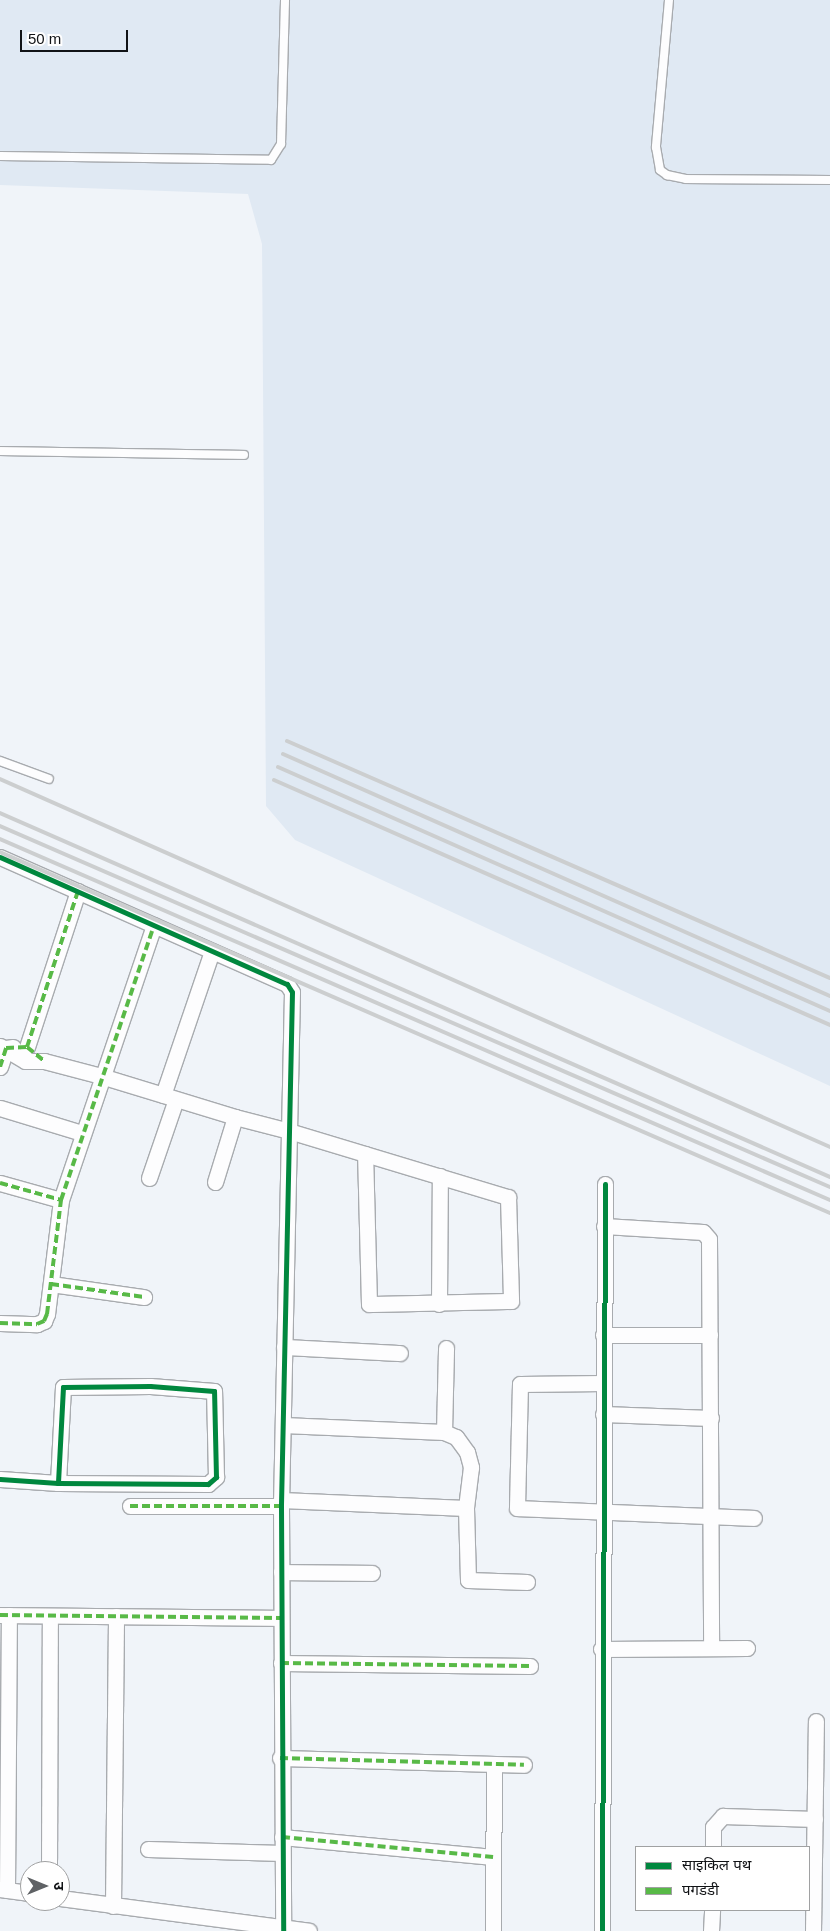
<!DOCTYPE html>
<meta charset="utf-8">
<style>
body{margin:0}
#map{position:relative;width:830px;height:1931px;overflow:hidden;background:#f0f4f9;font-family:Arial,"Noto Sans Devanagari",sans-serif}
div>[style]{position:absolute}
.built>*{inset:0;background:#e0e9f3}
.roads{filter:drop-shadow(1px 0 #a8abaf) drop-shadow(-1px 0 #a8abaf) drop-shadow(0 1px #a8abaf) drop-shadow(0 -1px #a8abaf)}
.lane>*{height:8px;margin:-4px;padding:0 4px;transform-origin:4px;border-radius:4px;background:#fdfdfe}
.street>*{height:15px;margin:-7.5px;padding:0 7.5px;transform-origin:7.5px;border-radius:7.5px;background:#fdfdfe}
.rail>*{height:4px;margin:-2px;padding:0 2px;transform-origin:2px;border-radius:2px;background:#cccecf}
.quiet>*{height:4px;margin-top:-2px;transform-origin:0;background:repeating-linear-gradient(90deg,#58b947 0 8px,transparent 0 12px)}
.cycleway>*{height:5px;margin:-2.5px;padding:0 2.5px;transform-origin:2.5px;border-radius:2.5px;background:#00873e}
span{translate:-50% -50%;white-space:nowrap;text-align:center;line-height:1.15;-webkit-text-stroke:5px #fff;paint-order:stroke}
.legend{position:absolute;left:635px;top:1846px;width:175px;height:65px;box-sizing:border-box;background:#fff;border:1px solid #a0a1a2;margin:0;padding:6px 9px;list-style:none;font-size:15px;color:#111316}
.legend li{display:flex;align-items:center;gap:10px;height:25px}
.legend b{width:25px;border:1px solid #a0a1a2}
.north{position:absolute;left:20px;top:1861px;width:50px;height:50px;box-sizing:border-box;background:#fff;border:1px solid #a0a1a2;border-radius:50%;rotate:90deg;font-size:14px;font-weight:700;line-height:20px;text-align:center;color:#111316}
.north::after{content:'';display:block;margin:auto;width:18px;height:22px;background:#5f6265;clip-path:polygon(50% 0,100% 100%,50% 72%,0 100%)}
.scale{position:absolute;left:20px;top:30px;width:108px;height:22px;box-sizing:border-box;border:2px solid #111316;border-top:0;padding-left:6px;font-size:15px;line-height:18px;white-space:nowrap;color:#111316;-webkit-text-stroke:4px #fff;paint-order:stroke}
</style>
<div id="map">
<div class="built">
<div style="clip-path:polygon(0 0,830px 0,830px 1086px,295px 840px,266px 806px,262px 244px,248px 194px,0 185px)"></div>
</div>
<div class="roads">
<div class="lane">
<div style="left:669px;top:0;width:148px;rotate:95.1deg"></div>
<div style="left:656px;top:147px;width:23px;rotate:80deg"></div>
<div style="left:660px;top:170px;width:9px;rotate:36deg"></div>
<div style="left:667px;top:175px;width:19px;rotate:12deg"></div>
<div style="left:686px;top:179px;width:144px;rotate:0.4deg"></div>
<div style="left:0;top:156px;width:271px;rotate:0.8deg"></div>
<div style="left:271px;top:160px;width:19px;rotate:-58deg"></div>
<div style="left:281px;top:144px;width:144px;rotate:-88.4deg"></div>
<div style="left:0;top:451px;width:244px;rotate:0.9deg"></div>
<div style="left:0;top:761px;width:52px;rotate:20.2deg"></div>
</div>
<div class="street">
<div style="left:0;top:857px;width:314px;rotate:23.9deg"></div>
<div style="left:287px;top:984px;width:9px;rotate:58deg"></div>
<div style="left:292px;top:992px;width:514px;rotate:91.23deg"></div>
<div style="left:281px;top:1506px;width:425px;rotate:89.7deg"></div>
<div style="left:0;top:1046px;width:29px;rotate:31deg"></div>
<div style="left:25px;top:1061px;width:19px"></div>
<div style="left:44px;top:1061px;width:59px;rotate:14.7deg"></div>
<div style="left:101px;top:1076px;width:140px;rotate:17deg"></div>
<div style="left:235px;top:1117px;width:56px;rotate:14.5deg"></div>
<div style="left:289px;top:1131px;width:229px;rotate:16.8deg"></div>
<div style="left:508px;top:1197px;width:104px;rotate:88.3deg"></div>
<div style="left:511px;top:1301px;width:142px;rotate:178.8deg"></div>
<div style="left:369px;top:1304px;width:150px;rotate:-91.5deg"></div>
<div style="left:27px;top:1047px;width:164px;rotate:-71.9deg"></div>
<div style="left:0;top:1067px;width:20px;rotate:-72deg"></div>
<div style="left:6px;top:1048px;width:7px;rotate:-8deg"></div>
<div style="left:163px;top:1095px;width:152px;rotate:-71.2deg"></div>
<div style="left:0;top:1108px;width:86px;rotate:17deg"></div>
<div style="left:149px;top:1178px;width:83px;rotate:-71.1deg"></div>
<div style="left:215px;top:1182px;width:68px;rotate:-72.9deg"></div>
<div style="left:0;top:1183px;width:63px;rotate:15.6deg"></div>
<div style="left:604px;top:1226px;width:99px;rotate:3.5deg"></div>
<div style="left:703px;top:1232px;width:9px;rotate:49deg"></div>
<div style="left:709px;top:1239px;width:409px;rotate:89.7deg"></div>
<div style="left:51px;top:1284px;width:94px;rotate:8deg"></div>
<div style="left:439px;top:1304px;width:128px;rotate:-89.6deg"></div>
<div style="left:0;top:1323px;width:37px;rotate:2deg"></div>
<div style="left:37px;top:1324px;width:8px;rotate:-23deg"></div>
<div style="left:44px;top:1321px;width:8px;rotate:-67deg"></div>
<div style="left:47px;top:1314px;width:115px;rotate:-83deg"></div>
<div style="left:61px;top:1200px;width:290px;rotate:-71.3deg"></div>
<div style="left:603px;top:1335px;width:107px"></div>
<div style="left:284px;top:1347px;width:116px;rotate:3deg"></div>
<div style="left:603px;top:1383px;width:83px;rotate:179.3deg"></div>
<div style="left:520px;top:1384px;width:124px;rotate:91.4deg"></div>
<div style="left:517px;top:1508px;width:237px;rotate:2.4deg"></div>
<div style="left:603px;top:1414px;width:108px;rotate:2.1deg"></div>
<div style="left:283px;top:1425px;width:161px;rotate:2.5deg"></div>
<div style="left:444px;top:1432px;width:13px;rotate:23deg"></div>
<div style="left:456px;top:1437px;width:19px;rotate:54deg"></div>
<div style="left:467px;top:1452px;width:16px;rotate:75deg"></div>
<div style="left:471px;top:1467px;width:41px;rotate:97deg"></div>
<div style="left:466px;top:1508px;width:72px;rotate:88.4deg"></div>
<div style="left:468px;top:1580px;width:59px;rotate:1.9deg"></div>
<div style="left:444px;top:1432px;width:84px;rotate:-88.6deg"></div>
<div style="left:0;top:1479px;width:58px;rotate:3.9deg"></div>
<div style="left:58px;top:1483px;width:150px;rotate:0.4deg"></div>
<div style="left:208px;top:1484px;width:11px;rotate:-41deg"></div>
<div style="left:216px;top:1477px;width:86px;rotate:-91.3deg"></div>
<div style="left:214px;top:1391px;width:64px;rotate:-175.5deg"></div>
<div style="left:150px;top:1386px;width:87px;rotate:179.3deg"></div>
<div style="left:63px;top:1387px;width:96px;rotate:93deg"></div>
<div style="left:281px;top:1500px;width:185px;rotate:2.5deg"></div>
<div style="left:130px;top:1506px;width:151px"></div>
<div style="left:281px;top:1572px;width:91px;rotate:0.6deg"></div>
<div style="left:0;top:1615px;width:281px;rotate:0.6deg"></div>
<div style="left:601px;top:1649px;width:146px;rotate:-0.4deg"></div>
<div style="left:281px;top:1663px;width:249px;rotate:0.7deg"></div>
<div style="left:280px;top:1758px;width:244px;rotate:1.6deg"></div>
<div style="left:282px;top:1837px;width:212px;rotate:5.4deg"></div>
<div style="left:713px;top:1847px;width:20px;rotate:-90deg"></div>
<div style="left:713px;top:1827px;width:15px;rotate:-48deg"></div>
<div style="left:723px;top:1816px;width:92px;rotate:1.9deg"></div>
<div style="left:148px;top:1849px;width:134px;rotate:1.7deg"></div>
<div style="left:49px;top:1871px;width:255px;rotate:-89.8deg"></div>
<div style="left:0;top:1889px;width:30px;rotate:8deg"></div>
<div style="left:7px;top:1890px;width:275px;rotate:-89.6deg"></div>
<div style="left:60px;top:1898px;width:251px;rotate:7.5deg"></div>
<div style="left:113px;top:1906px;width:290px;rotate:-89.4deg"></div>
<div style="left:493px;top:1931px;width:167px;rotate:-89.7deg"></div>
<div style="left:602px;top:1931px;width:747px;rotate:-89.77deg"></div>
<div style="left:711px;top:1931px;width:21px;rotate:-87deg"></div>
<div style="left:813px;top:1931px;width:210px;rotate:-89.2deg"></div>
</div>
</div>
<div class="rail">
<div style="left:287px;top:741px;width:592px;rotate:23.58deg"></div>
<div style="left:283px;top:754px;width:598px;rotate:23.87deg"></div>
<div style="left:278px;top:767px;width:604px;rotate:23.85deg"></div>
<div style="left:0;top:779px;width:908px;rotate:23.91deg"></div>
<div style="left:274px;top:780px;width:608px;rotate:23.78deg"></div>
<div style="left:0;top:813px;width:906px;rotate:23.68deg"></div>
<div style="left:0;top:826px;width:905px;rotate:23.51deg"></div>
<div style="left:0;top:839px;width:905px;rotate:23.51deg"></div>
<div style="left:0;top:852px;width:905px;rotate:23.51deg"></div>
</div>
<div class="quiet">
<div style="left:27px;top:1047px;width:164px;rotate:-71.9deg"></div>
<div style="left:0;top:1067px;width:20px;rotate:-72deg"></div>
<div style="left:6px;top:1048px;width:21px;rotate:-3deg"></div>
<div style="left:27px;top:1047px;width:22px;rotate:39deg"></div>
<div style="left:0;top:1183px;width:63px;rotate:15.6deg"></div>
<div style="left:51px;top:1284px;width:94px;rotate:8deg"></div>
<div style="left:0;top:1323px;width:37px;rotate:2deg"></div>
<div style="left:37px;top:1324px;width:8px;rotate:-23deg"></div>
<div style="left:44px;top:1321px;width:8px;rotate:-67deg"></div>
<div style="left:47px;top:1314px;width:115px;rotate:-83deg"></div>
<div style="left:61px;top:1200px;width:290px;rotate:-71.3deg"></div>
<div style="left:130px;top:1506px;width:151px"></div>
<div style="left:0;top:1615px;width:281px;rotate:0.6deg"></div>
<div style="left:281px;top:1663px;width:249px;rotate:0.7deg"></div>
<div style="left:280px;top:1758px;width:244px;rotate:1.6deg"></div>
<div style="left:282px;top:1837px;width:212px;rotate:5.4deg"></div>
</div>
<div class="cycleway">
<div style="left:0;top:857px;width:314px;rotate:23.9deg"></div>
<div style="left:287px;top:984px;width:9px;rotate:58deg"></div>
<div style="left:292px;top:992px;width:514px;rotate:91.23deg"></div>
<div style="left:281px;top:1506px;width:425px;rotate:89.7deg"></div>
<div style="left:0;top:1479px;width:58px;rotate:3.9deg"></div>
<div style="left:58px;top:1483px;width:150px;rotate:0.4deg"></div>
<div style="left:208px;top:1484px;width:11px;rotate:-41deg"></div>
<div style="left:216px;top:1477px;width:86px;rotate:-91.3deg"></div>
<div style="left:214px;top:1391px;width:64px;rotate:-175.5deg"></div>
<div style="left:150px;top:1386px;width:87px;rotate:179.3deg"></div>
<div style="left:63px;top:1387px;width:96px;rotate:93deg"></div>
<div style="left:602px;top:1931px;width:747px;rotate:-89.77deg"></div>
</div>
<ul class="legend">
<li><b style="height:6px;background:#00873e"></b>साइकिल पथ</li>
<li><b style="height:6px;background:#58b947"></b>पगडंडी</li>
</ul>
<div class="north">उ</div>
<div class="scale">50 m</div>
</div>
